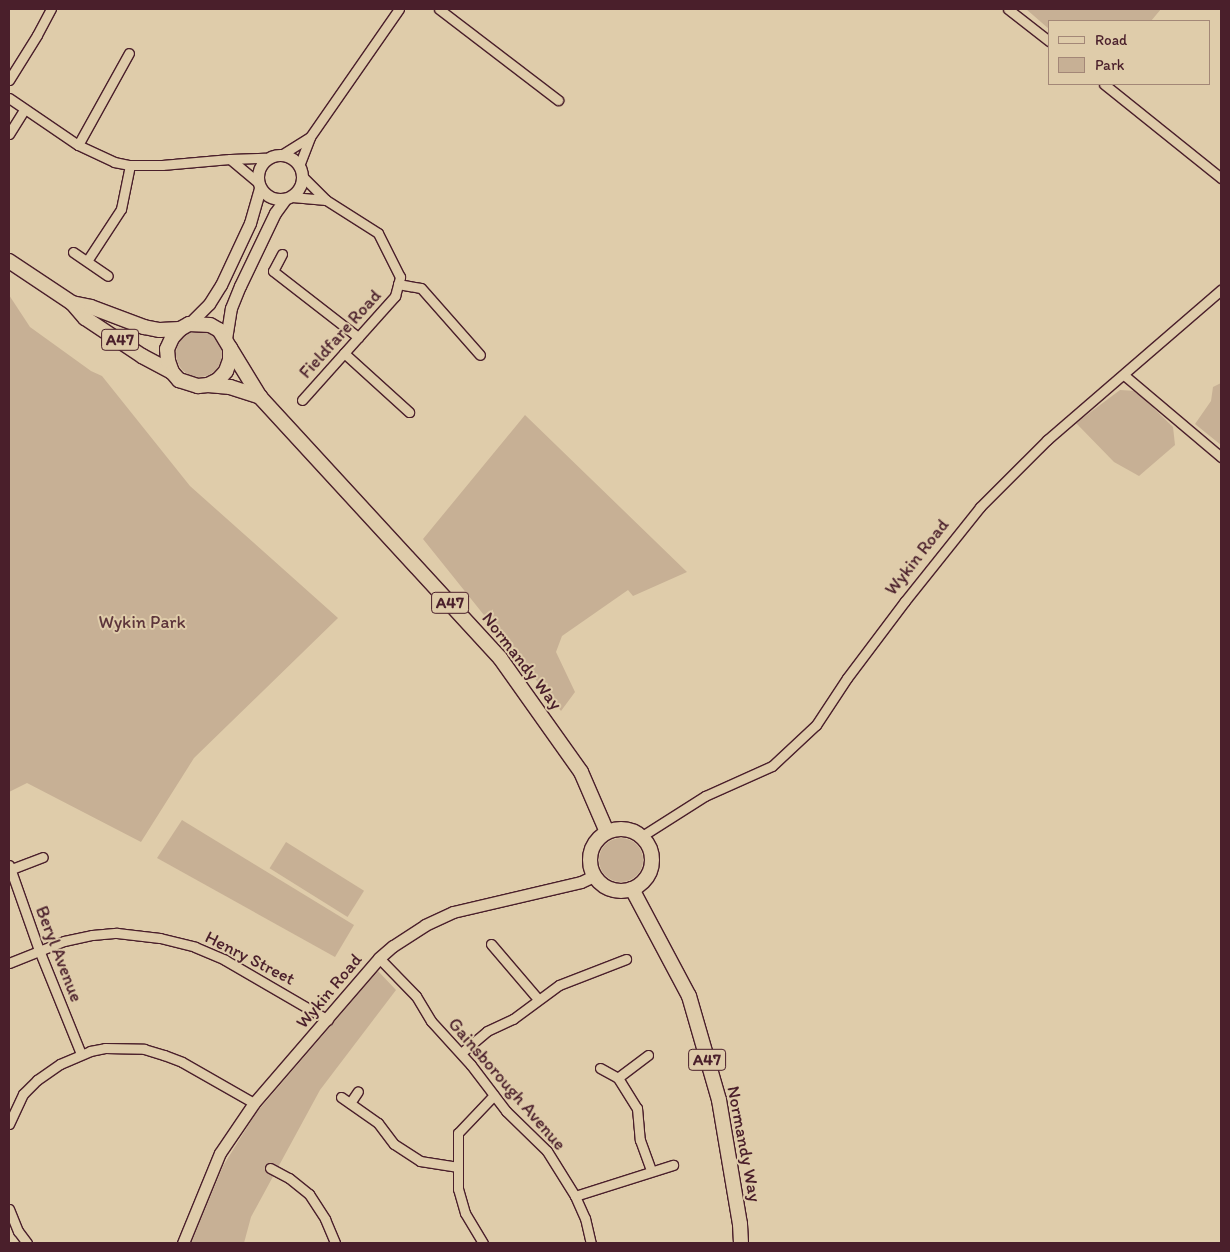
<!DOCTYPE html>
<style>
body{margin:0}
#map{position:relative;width:1230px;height:1252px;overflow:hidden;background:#dfccaa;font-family:Itim,sans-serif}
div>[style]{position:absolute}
.green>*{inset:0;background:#c7b095;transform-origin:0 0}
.round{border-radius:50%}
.roads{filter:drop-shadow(1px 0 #4a1f2b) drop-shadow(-1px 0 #4a1f2b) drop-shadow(0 1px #4a1f2b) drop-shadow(0 -1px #4a1f2b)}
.street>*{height:9px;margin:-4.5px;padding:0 4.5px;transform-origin:4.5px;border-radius:4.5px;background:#dfccaa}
.secondary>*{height:11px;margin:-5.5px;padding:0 5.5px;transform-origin:5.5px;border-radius:5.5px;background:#dfccaa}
.secondary>.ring{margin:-5.5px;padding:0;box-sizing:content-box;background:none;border:11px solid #dfccaa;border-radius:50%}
.primary>*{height:14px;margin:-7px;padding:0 7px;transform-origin:7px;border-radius:7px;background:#dfccaa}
.primary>.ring{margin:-7px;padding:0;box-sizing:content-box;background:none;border:14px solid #dfccaa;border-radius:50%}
span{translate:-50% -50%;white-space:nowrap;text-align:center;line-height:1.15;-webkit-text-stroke:4px #dfccaa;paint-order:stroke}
.shield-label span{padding:1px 4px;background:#dfccaa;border:1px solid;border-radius:4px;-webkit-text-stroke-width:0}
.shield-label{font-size:16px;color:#4a1f2b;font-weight:700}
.street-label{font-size:18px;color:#4a1f2b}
.park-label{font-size:18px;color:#5d353b}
.frame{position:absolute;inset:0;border:10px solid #4a1f2b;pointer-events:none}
.legend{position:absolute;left:1048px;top:20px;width:162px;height:65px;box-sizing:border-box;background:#dfccaa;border:1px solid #a38777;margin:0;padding:6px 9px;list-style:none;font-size:15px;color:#4a1f2b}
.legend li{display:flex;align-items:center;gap:10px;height:25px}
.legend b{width:25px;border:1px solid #a38777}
</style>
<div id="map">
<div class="green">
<div style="clip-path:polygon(1026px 9px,1161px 9px,1151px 21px,1049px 21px,1049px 29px)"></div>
<div style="clip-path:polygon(9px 295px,30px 327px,91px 371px,102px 376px,190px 486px,338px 618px,194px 758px,141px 842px,27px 783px,9px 792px)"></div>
<div class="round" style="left:176px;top:331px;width:46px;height:46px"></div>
<div style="clip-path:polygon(1221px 383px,1221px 445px,1195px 424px,1211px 401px,1213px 387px)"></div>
<div style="clip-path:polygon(1120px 390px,1136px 391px,1173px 427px,1175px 445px,1139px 476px,1114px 462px,1076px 423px)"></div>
<div style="clip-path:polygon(525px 415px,687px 572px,633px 596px,628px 590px,562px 636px,556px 652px,575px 692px,561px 711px,423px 539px)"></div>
<div style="clip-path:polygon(182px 820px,354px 925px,335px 957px,157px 858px)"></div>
<div class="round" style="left:599px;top:838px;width:44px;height:44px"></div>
<div style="left:286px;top:842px;width:92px;height:31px;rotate:32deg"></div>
<div style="clip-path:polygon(378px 971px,396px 990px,320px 1090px,251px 1217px,244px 1243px,191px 1243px,223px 1166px,256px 1113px)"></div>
</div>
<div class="roads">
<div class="street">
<div style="left:439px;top:9px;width:150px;rotate:37.4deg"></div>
<div style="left:1008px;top:9px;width:52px;rotate:38deg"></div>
<div style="left:9px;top:80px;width:53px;rotate:-58.1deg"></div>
<div style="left:37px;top:35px;width:30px;rotate:-62deg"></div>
<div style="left:1104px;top:84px;width:150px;rotate:38.8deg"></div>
<div style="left:9px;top:98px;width:83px;rotate:34.3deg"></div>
<div style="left:78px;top:145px;width:40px;rotate:25deg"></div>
<div style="left:114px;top:162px;width:16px;rotate:11deg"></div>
<div style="left:130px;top:165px;width:32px"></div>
<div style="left:162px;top:165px;width:68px;rotate:-5deg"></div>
<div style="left:230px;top:159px;width:35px;rotate:-2deg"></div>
<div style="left:9px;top:134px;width:28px;rotate:-58deg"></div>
<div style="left:78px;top:145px;width:105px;rotate:-61deg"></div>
<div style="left:281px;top:155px;width:34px;rotate:-32deg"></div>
<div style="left:230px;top:159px;width:35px;rotate:40deg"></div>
<div style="left:299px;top:166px;width:31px;rotate:-69deg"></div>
<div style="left:310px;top:137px;width:156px;rotate:-55.2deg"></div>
<div style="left:292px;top:197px;width:34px;rotate:5deg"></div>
<div style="left:73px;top:252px;width:42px;rotate:34.4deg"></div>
<div style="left:282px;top:254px;width:19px;rotate:118deg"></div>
<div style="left:273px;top:271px;width:108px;rotate:37.8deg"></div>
<div style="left:87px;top:261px;width:62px;rotate:-56.8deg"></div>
<div style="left:121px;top:209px;width:45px;rotate:-78.4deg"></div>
<div style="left:398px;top:284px;width:23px;rotate:10deg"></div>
<div style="left:421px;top:288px;width:89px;rotate:48.6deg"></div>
<div style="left:344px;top:353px;width:88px;rotate:42.2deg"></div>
<div style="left:1124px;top:375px;width:127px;rotate:40.2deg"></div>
<div style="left:302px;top:400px;width:140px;rotate:-48.2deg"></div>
<div style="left:395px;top:296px;width:20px;rotate:-75deg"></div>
<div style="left:400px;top:277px;width:49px;rotate:-116.6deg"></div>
<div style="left:378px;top:233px;width:62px;rotate:-147.6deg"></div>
<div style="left:326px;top:200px;width:33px;rotate:-135deg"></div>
<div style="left:642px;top:836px;width:75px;rotate:-32.4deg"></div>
<div style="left:705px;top:796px;width:73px;rotate:-24.1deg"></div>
<div style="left:772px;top:766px;width:60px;rotate:-43deg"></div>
<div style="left:816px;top:725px;width:56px;rotate:-56.6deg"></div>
<div style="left:847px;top:678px;width:96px;rotate:-53deg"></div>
<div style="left:905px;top:601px;width:120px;rotate:-51.4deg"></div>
<div style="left:980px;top:507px;width:95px;rotate:-45deg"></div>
<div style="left:1047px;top:440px;width:230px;rotate:-40.8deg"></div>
<div style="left:9px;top:865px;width:90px;rotate:70.6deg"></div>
<div style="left:39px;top:950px;width:112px;rotate:68deg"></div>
<div style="left:9px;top:870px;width:36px;rotate:-21deg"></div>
<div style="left:491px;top:944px;width:72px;rotate:49.5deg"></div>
<div style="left:379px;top:958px;width:53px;rotate:45.8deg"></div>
<div style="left:416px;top:996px;width:29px;rotate:59deg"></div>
<div style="left:431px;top:1021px;width:59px;rotate:47.7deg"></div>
<div style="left:471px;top:1065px;width:58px;rotate:52.7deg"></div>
<div style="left:506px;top:1111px;width:57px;rotate:44.3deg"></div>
<div style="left:547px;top:1151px;width:53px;rotate:58.1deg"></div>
<div style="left:575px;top:1196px;width:24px;rotate:66deg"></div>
<div style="left:585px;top:1218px;width:26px;rotate:77deg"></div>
<div style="left:9px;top:963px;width:59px;rotate:-21.8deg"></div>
<div style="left:64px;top:941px;width:29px;rotate:-12deg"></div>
<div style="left:92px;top:935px;width:25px;rotate:-5deg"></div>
<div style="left:117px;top:933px;width:43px;rotate:6.6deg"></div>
<div style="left:160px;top:938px;width:36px;rotate:14deg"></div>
<div style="left:195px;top:947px;width:33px;rotate:23deg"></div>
<div style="left:225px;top:960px;width:119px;rotate:30.2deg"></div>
<div style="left:461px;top:1053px;width:34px;rotate:-40deg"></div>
<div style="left:487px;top:1031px;width:29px;rotate:-25deg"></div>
<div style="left:513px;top:1019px;width:57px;rotate:-36.5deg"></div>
<div style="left:559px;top:985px;width:72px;rotate:-21.2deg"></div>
<div style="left:648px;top:1055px;width:38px;rotate:143deg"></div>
<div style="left:618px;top:1078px;width:36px;rotate:58deg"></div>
<div style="left:637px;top:1108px;width:32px;rotate:85deg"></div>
<div style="left:640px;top:1140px;width:33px;rotate:70deg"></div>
<div style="left:600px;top:1068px;width:21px;rotate:29deg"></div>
<div style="left:341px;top:1097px;width:45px;rotate:35.1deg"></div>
<div style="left:378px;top:1123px;width:26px;rotate:53deg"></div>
<div style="left:394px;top:1144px;width:31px;rotate:33deg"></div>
<div style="left:420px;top:1161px;width:37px;rotate:9deg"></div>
<div style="left:350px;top:1103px;width:14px;rotate:-56deg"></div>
<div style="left:9px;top:1124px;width:33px;rotate:-65deg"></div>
<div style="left:23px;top:1094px;width:20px;rotate:-45deg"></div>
<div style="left:37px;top:1080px;width:28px;rotate:-35deg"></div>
<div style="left:60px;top:1064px;width:33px;rotate:-23deg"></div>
<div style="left:90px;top:1051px;width:15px;rotate:-11deg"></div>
<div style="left:105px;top:1048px;width:39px;rotate:1deg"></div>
<div style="left:144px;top:1049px;width:21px;rotate:17deg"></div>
<div style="left:164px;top:1055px;width:19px;rotate:21deg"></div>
<div style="left:182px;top:1062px;width:83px;rotate:29.7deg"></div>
<div style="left:270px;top:1168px;width:21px;rotate:28deg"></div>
<div style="left:289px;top:1178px;width:26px;rotate:39deg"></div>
<div style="left:309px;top:1194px;width:30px;rotate:57deg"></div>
<div style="left:325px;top:1219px;width:26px;rotate:67deg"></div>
<div style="left:575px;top:1196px;width:103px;rotate:-17.6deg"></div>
<div style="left:9px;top:1209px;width:24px;rotate:68deg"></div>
<div style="left:18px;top:1231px;width:15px;rotate:53deg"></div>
<div style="left:483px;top:1243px;width:35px;rotate:-121deg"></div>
<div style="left:465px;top:1213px;width:25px;rotate:-106deg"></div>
<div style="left:458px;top:1189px;width:56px;rotate:-90deg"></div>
<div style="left:458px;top:1133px;width:52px;rotate:-46.5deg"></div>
</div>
<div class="secondary">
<div class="ring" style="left:258px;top:155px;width:33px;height:33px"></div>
<div style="left:189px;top:324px;width:28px;rotate:-45deg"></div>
<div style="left:209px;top:304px;width:22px;rotate:-58deg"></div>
<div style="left:221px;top:285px;width:68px;rotate:-64.9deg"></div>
<div style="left:250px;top:223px;width:36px;rotate:-74deg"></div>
<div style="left:226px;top:339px;width:31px;rotate:-81deg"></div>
<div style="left:231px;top:308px;width:24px;rotate:-68deg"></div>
<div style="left:240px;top:286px;width:81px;rotate:-64.4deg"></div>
<div style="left:275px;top:213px;width:17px;rotate:-54deg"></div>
<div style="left:183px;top:1243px;width:97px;rotate:-67.7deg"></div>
<div style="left:220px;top:1153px;width:60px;rotate:-55.8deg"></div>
<div style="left:254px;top:1103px;width:191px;rotate:-49.2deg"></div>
<div style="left:379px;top:958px;width:18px;rotate:-41deg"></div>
<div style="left:393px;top:946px;width:38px;rotate:-33deg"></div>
<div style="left:425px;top:925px;width:31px;rotate:-25deg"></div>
<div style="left:453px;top:912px;width:131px;rotate:-13.2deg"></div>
<div style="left:581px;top:882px;width:14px;rotate:-25deg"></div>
</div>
<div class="primary">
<div style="left:9px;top:261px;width:76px;rotate:33.7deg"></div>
<div style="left:72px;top:303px;width:20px;rotate:49deg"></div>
<div style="left:85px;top:318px;width:69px;rotate:33.7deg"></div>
<div style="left:142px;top:356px;width:34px;rotate:28deg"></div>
<div style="left:72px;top:303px;width:19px;rotate:12deg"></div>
<div style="left:91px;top:307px;width:57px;rotate:20.7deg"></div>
<div style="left:144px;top:327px;width:16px;rotate:11deg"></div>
<div style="left:160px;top:330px;width:20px;rotate:-3deg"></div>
<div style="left:230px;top:348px;width:57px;rotate:58.5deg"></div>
<div style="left:260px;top:397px;width:355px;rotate:47.4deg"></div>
<div style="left:500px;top:658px;width:140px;rotate:54.6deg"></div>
<div style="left:581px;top:772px;width:65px;rotate:66.6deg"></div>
<div style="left:208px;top:385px;width:11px;rotate:-27deg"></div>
<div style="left:218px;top:380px;width:12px;rotate:-48deg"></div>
<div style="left:226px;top:371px;width:12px;rotate:-70deg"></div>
<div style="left:230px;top:360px;width:12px;rotate:-90deg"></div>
<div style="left:230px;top:348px;width:21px;rotate:-121deg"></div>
<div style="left:219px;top:330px;width:10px;rotate:-151deg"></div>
<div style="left:210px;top:325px;width:21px;rotate:-177deg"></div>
<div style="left:189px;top:324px;width:10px;rotate:151deg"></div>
<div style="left:180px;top:329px;width:12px;rotate:132deg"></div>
<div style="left:172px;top:338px;width:12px;rotate:114deg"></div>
<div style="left:167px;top:349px;width:12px;rotate:85deg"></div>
<div style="left:168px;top:361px;width:12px;rotate:70deg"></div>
<div style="left:172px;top:372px;width:11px;rotate:49deg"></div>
<div style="left:179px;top:380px;width:20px;rotate:18deg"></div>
<div style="left:198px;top:386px;width:10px;rotate:-6deg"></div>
<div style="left:208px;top:385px;width:22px;rotate:5deg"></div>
<div style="left:230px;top:387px;width:32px;rotate:18deg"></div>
<div class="ring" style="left:590px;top:829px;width:48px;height:48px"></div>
<div style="left:632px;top:889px;width:121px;rotate:62deg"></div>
<div style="left:689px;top:996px;width:108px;rotate:73.9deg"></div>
<div style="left:719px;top:1100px;width:126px;rotate:80.4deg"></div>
<div style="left:740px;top:1224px;width:19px;rotate:87deg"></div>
</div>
</div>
<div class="shield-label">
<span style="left:120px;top:340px">A47</span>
<span style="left:450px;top:603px">A47</span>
<span style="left:707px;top:1060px">A47</span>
</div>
<div class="street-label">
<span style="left:340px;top:334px;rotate:-48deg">Fieldfare Road</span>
<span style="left:917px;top:557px;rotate:-52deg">Wykin Road</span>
<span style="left:522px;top:661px;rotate:52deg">Normandy Way</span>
<span style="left:59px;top:954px;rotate:69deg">Beryl Avenue</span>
<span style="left:250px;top:958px;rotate:27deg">Henry Street</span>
<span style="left:329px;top:991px;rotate:-50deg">Wykin Road</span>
<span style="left:507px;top:1084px;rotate:49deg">Gainsborough Avenue</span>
<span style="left:744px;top:1144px;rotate:79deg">Normandy Way</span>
</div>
<div class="park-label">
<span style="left:142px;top:622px">Wykin Park</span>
</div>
<div class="frame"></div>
<ul class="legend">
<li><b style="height:6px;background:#dfccaa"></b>Road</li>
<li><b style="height:14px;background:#c7b095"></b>Park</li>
</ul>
</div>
